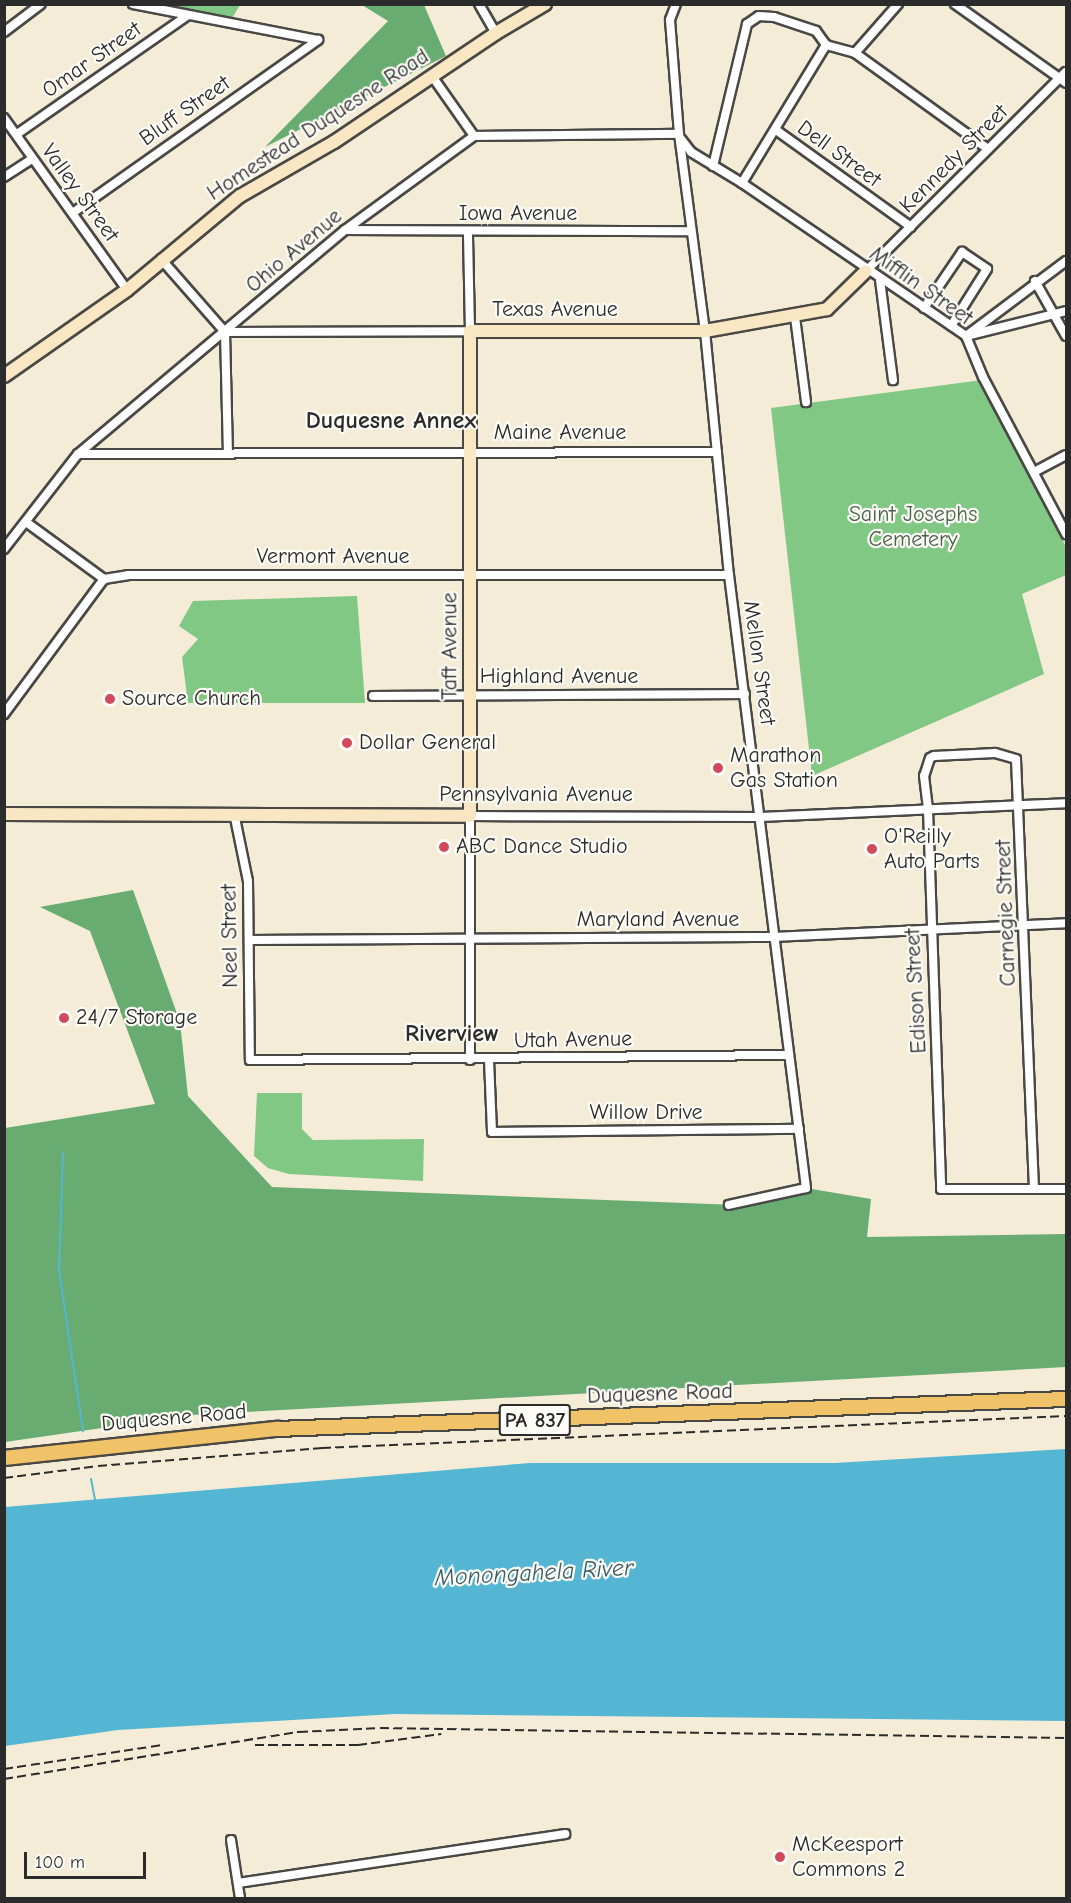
<!DOCTYPE html>
<style>
body{margin:0}
#map{position:relative;width:1071px;height:1903px;overflow:hidden;background:#f4ecd7;font-family:"Comic Neue",sans-serif}
div>[style]{position:absolute}
.green>*{inset:0;background:#80c884}
.forest>*{inset:0;background:#68ac72}
.water>*{inset:0;background:#55b6d4}
.stream>*{height:2px;margin:-1px;padding:0 1px;transform-origin:1px;border-radius:1px;background:#55b6d4}
.roads{filter:drop-shadow(2px 0 #494845) drop-shadow(-2px 0 #494845) drop-shadow(0 2px #494845) drop-shadow(0 -2px #494845)}
.street>*{height:8px;margin:-4px;padding:0 4px;transform-origin:4px;border-radius:4px;background:#fff}
.secondary>*{height:12px;margin:-6px;padding:0 6px;transform-origin:6px;border-radius:6px;background:#f9e7c3}
.primary>*{height:14px;margin:-7px;padding:0 7px;transform-origin:7px;border-radius:7px;background:#f1c369}
.rail>*{height:2px;margin-top:-1px;transform-origin:0;background:repeating-linear-gradient(90deg,#2b2b2b 0 9px,transparent 0 13.5px)}
.dots>*{width:16px;height:16px;translate:-50% -50%;box-sizing:border-box;border:3px solid #fdfcf7;border-radius:50%}
span{translate:-50% -50%;white-space:nowrap;text-align:center;line-height:1.15;-webkit-text-stroke:4.5px #fdfcf7;paint-order:stroke}
.shield-label span{padding:2px 4px;background:#fdfcf7;border:2px solid;border-radius:4px;-webkit-text-stroke-width:0}
.shield-label{font-size:21px;color:#2b2b2b;font-weight:700}
.street-label{font-size:22px;color:#2b2b2b}
.park-label{font-size:22px;color:#49624a}
.poi-label{font-size:22px;color:#2b2b2b}
.left{translate:0 -50%;text-align:left}
.neighbourhood-label{font-size:24px;color:#2b2b2b;font-weight:700}
.water-label{font-size:24px;color:#3a5c66;font-style:italic}
.frame{position:absolute;inset:0;border:6px solid #2b2b2b;pointer-events:none}
.scale{position:absolute;left:24px;top:1852px;width:122px;height:27px;box-sizing:border-box;border:3px solid #2b2b2b;border-top:0;padding-left:8px;font-size:18px;line-height:21px;white-space:nowrap;color:#2b2b2b;-webkit-text-stroke:4px #fdfcf7;paint-order:stroke}
</style>
<div id="map">
<div class="green">
<div style="clip-path:polygon(159px 5px,240px 5px,231px 20px)"></div>
<div style="clip-path:polygon(982px 380px,1066px 547px,1066px 575px,1022px 594px,1044px 674px,812px 776px,771px 408px)"></div>
<div style="clip-path:polygon(357px 596px,365px 703px,188px 703px,182px 657px,198px 639px,179px 626px,193px 601px)"></div>
<div style="clip-path:polygon(257px 1093px,302px 1093px,302px 1129px,313px 1140px,424px 1139px,423px 1181px,289px 1174px,268px 1168px,254px 1156px)"></div>
</div>
<div class="forest">
<div style="clip-path:polygon(362px 5px,424px 5px,446px 56px,265px 147px,388px 21px)"></div>
<div style="clip-path:polygon(133px 890px,180px 1022px,188px 1096px,272px 1187px,736px 1205px,806px 1188px,871px 1199px,867px 1237px,1066px 1234px,1066px 1367px,192px 1415px,5px 1442px,5px 1128px,155px 1104px,90px 931px,40px 907px)"></div>
</div>
<div class="water">
<div style="clip-path:polygon(1066px 1449px,1066px 1721px,395px 1714px,118px 1730px,5px 1746px,5px 1507px,530px 1463px,835px 1463px)"></div>
</div>
<div class="stream">
<div style="left:63px;top:1152px;width:118px;rotate:91.9deg"></div>
<div style="left:59px;top:1270px;width:163px;rotate:81.5deg"></div>
<div style="left:91px;top:1479px;width:21px;rotate:79deg"></div>
</div>
<div class="roads">
<div class="street">
<div style="left:133px;top:4px;width:188px;rotate:11deg"></div>
<div style="left:479px;top:4px;width:34px;rotate:60deg"></div>
<div style="left:676px;top:4px;width:17px;rotate:111deg"></div>
<div style="left:670px;top:20px;width:114px;rotate:85.5deg"></div>
<div style="left:679px;top:134px;width:199px;rotate:82.5deg"></div>
<div style="left:705px;top:331px;width:245px;rotate:84.4deg"></div>
<div style="left:729px;top:575px;width:618px;rotate:82.84deg"></div>
<div style="left:806px;top:1188px;width:79px;rotate:167.6deg"></div>
<div style="left:955px;top:4px;width:136px;rotate:35.4deg"></div>
<div style="left:4px;top:32px;width:46px;rotate:-37.1deg"></div>
<div style="left:826px;top:45px;width:30px;rotate:15deg"></div>
<div style="left:855px;top:53px;width:164px;rotate:35.8deg"></div>
<div style="left:855px;top:53px;width:65px;rotate:-48.7deg"></div>
<div style="left:432px;top:76px;width:73px;rotate:55deg"></div>
<div style="left:4px;top:118px;width:211px;rotate:54.4deg"></div>
<div style="left:776px;top:130px;width:166px;rotate:35.7deg"></div>
<div style="left:17px;top:134px;width:208px;rotate:-34.8deg"></div>
<div style="left:681px;top:139px;width:16px;rotate:52deg"></div>
<div style="left:691px;top:152px;width:60px;rotate:31.3deg"></div>
<div style="left:742px;top:183px;width:271px;rotate:34.3deg"></div>
<div style="left:966px;top:336px;width:44px;rotate:67.5deg"></div>
<div style="left:983px;top:377px;width:178px;rotate:62.1deg"></div>
<div style="left:713px;top:166px;width:146px;rotate:-76.5deg"></div>
<div style="left:747px;top:24px;width:14px;rotate:-34deg"></div>
<div style="left:759px;top:16px;width:15px;rotate:4deg"></div>
<div style="left:774px;top:17px;width:44px;rotate:18.4deg"></div>
<div style="left:816px;top:31px;width:17px;rotate:54deg"></div>
<div style="left:4px;top:177px;width:33px;rotate:-33deg"></div>
<div style="left:742px;top:183px;width:162px;rotate:-58.7deg"></div>
<div style="left:74px;top:212px;width:299px;rotate:-35.2deg"></div>
<div style="left:345px;top:230px;width:346px;rotate:0.2deg"></div>
<div style="left:161px;top:259px;width:97px;rotate:48.8deg"></div>
<div style="left:866px;top:271px;width:282px;rotate:-44.9deg"></div>
<div style="left:880px;top:280px;width:101px;rotate:82.6deg"></div>
<div style="left:1035px;top:281px;width:63px;rotate:60.6deg"></div>
<div style="left:924px;top:308px;width:68px;rotate:-55.8deg"></div>
<div style="left:962px;top:252px;width:30px;rotate:34deg"></div>
<div style="left:987px;top:269px;width:67px;rotate:122.3deg"></div>
<div style="left:795px;top:317px;width:86px;rotate:82.6deg"></div>
<div style="left:225px;top:332px;width:245px;rotate:-0.2deg"></div>
<div style="left:470px;top:331px;width:98px;rotate:-91.2deg"></div>
<div style="left:225px;top:332px;width:120px;rotate:88.6deg"></div>
<div style="left:966px;top:336px;width:125px;rotate:-36.9deg"></div>
<div style="left:966px;top:336px;width:103px;rotate:-14deg"></div>
<div style="left:78px;top:454px;width:639px;rotate:-0.18deg"></div>
<div style="left:1034px;top:472px;width:36px;rotate:-28deg"></div>
<div style="left:26px;top:522px;width:97px;rotate:36.2deg"></div>
<div style="left:4px;top:549px;width:120px;rotate:-52.1deg"></div>
<div style="left:78px;top:454px;width:349px;rotate:-40deg"></div>
<div style="left:345px;top:230px;width:160px;rotate:-36.1deg"></div>
<div style="left:474px;top:136px;width:205px;rotate:-0.6deg"></div>
<div style="left:373px;top:696px;width:372px;rotate:-0.3deg"></div>
<div style="left:4px;top:714px;width:168px;rotate:-53.5deg"></div>
<div style="left:104px;top:579px;width:24px;rotate:-9deg"></div>
<div style="left:128px;top:575px;width:601px"></div>
<div style="left:234px;top:813px;width:69px;rotate:78.4deg"></div>
<div style="left:248px;top:881px;width:179px;rotate:89.4deg"></div>
<div style="left:250px;top:1060px;width:538px;rotate:-0.53deg"></div>
<div style="left:249px;top:940px;width:524px;rotate:-0.33deg"></div>
<div style="left:773px;top:937px;width:293px;rotate:-2.7deg"></div>
<div style="left:470px;top:1060px;width:244px;rotate:-90deg"></div>
<div style="left:470px;top:816px;width:291px;rotate:0.2deg"></div>
<div style="left:761px;top:817px;width:305px;rotate:-2.6deg"></div>
<div style="left:489px;top:1060px;width:72px;rotate:87.6deg"></div>
<div style="left:492px;top:1132px;width:307px;rotate:-0.6deg"></div>
<div style="left:1034px;top:1189px;width:430px;rotate:-92.4deg"></div>
<div style="left:1016px;top:759px;width:22px;rotate:-164deg"></div>
<div style="left:995px;top:753px;width:61px;rotate:177.2deg"></div>
<div style="left:934px;top:756px;width:4px;rotate:153deg"></div>
<div style="left:930px;top:758px;width:19px;rotate:108deg"></div>
<div style="left:924px;top:776px;width:34px;rotate:83deg"></div>
<div style="left:928px;top:810px;width:379px;rotate:88deg"></div>
<div style="left:941px;top:1189px;width:125px"></div>
<div style="left:231px;top:1840px;width:59px;rotate:81.2deg"></div>
<div style="left:238px;top:1883px;width:331px;rotate:-8.5deg"></div>
</div>
<div class="secondary">
<div style="left:4px;top:376px;width:150px;rotate:-35deg"></div>
<div style="left:127px;top:290px;width:147px;rotate:-39.8deg"></div>
<div style="left:240px;top:196px;width:108px;rotate:-29.9deg"></div>
<div style="left:334px;top:142px;width:195px;rotate:-33.9deg"></div>
<div style="left:496px;top:33px;width:57px;rotate:-30.6deg"></div>
<div style="left:4px;top:814px;width:466px;rotate:0.2deg"></div>
<div style="left:470px;top:816px;width:485px;rotate:-90deg"></div>
<div style="left:470px;top:331px;width:235px"></div>
<div style="left:705px;top:331px;width:124px;rotate:-10.2deg"></div>
<div style="left:827px;top:309px;width:54px;rotate:-44.3deg"></div>
</div>
<div class="primary">
<div style="left:4px;top:1458px;width:275px;rotate:-6.1deg"></div>
<div style="left:277px;top:1429px;width:790px;rotate:-2.18deg"></div>
</div>
</div>
<div class="rail">
<div style="left:4px;top:1478px;width:95px;rotate:-7.3deg"></div>
<div style="left:98px;top:1466px;width:225px;rotate:-4.6deg"></div>
<div style="left:322px;top:1448px;width:745px;rotate:-2.46deg"></div>
<div style="left:255px;top:1745px;width:103px"></div>
<div style="left:358px;top:1745px;width:84px;rotate:-7.5deg"></div>
<div style="left:4px;top:1769px;width:160px;rotate:-8.6deg"></div>
<div style="left:4px;top:1779px;width:299px;rotate:-9.1deg"></div>
<div style="left:299px;top:1732px;width:81px;rotate:-2.8deg"></div>
<div style="left:380px;top:1728px;width:686px;rotate:0.84deg"></div>
</div>
<div class="dots">
<div style="left:110px;top:699px;background:#d1495b"></div>
<div style="left:347px;top:743px;background:#d1495b"></div>
<div style="left:718px;top:768px;background:#d1495b"></div>
<div style="left:444px;top:847px;background:#d1495b"></div>
<div style="left:872px;top:849px;background:#d1495b"></div>
<div style="left:64px;top:1018px;background:#d1495b"></div>
<div style="left:780px;top:1857px;background:#d1495b"></div>
</div>
<div class="shield-label">
<span style="left:535px;top:1420px">PA 837</span>
</div>
<div class="street-label">
<span style="left:92px;top:60px;rotate:-35deg">Omar Street</span>
<span style="left:185px;top:111px;rotate:-35deg">Bluff Street</span>
<span style="left:318px;top:125px;rotate:-33deg">Homestead Duquesne Road</span>
<span style="left:839px;top:154px;rotate:36deg">Dell Street</span>
<span style="left:954px;top:159px;rotate:-45deg">Kennedy Street</span>
<span style="left:80px;top:193px;rotate:54deg">Valley Street</span>
<span style="left:518px;top:214px">Iowa Avenue</span>
<span style="left:294px;top:251px;rotate:-40deg">Ohio Avenue</span>
<span style="left:921px;top:286px;rotate:35deg">Mifflin Street</span>
<span style="left:555px;top:310px">Texas Avenue</span>
<span style="left:560px;top:433px">Maine Avenue</span>
<span style="left:333px;top:557px">Vermont Avenue</span>
<span style="left:450px;top:646px;rotate:-90deg">Taft Avenue</span>
<span style="left:759px;top:663px;rotate:82deg">Mellon Street</span>
<span style="left:559px;top:677px">Highland Avenue</span>
<span style="left:536px;top:795px">Pennsylvania Avenue</span>
<span style="left:1006px;top:913px;rotate:-92deg">Carnegie Street</span>
<span style="left:658px;top:920px">Maryland Avenue</span>
<span style="left:230px;top:936px;rotate:-91deg">Neel Street</span>
<span style="left:916px;top:991px;rotate:-93deg">Edison Street</span>
<span style="left:573px;top:1040px;rotate:-1deg">Utah Avenue</span>
<span style="left:646px;top:1113px">Willow Drive</span>
<span style="left:660px;top:1394px;rotate:-2deg">Duquesne Road</span>
<span style="left:174px;top:1418px;rotate:-5deg">Duquesne Road</span>
</div>
<div class="park-label">
<span style="left:913px;top:527px">Saint Josephs<br>Cemetery</span>
</div>
<div class="poi-label">
<span class="left" style="left:122px;top:699px">Source Church</span>
<span class="left" style="left:359px;top:743px">Dollar General</span>
<span class="left" style="left:730px;top:768px">Marathon<br>Gas Station</span>
<span class="left" style="left:884px;top:849px">O'Reilly<br>Auto Parts</span>
<span class="left" style="left:456px;top:847px">ABC Dance Studio</span>
<span class="left" style="left:76px;top:1018px">24/7 Storage</span>
<span class="left" style="left:792px;top:1857px">McKeesport<br>Commons 2</span>
</div>
<div class="neighbourhood-label">
<span style="left:391px;top:421px">Duquesne Annex</span>
<span style="left:452px;top:1034px">Riverview</span>
</div>
<div class="water-label">
<span style="left:534px;top:1573px;rotate:-3deg">Monongahela River</span>
</div>
<div class="frame"></div>
<div class="scale">100 m</div>
</div>
